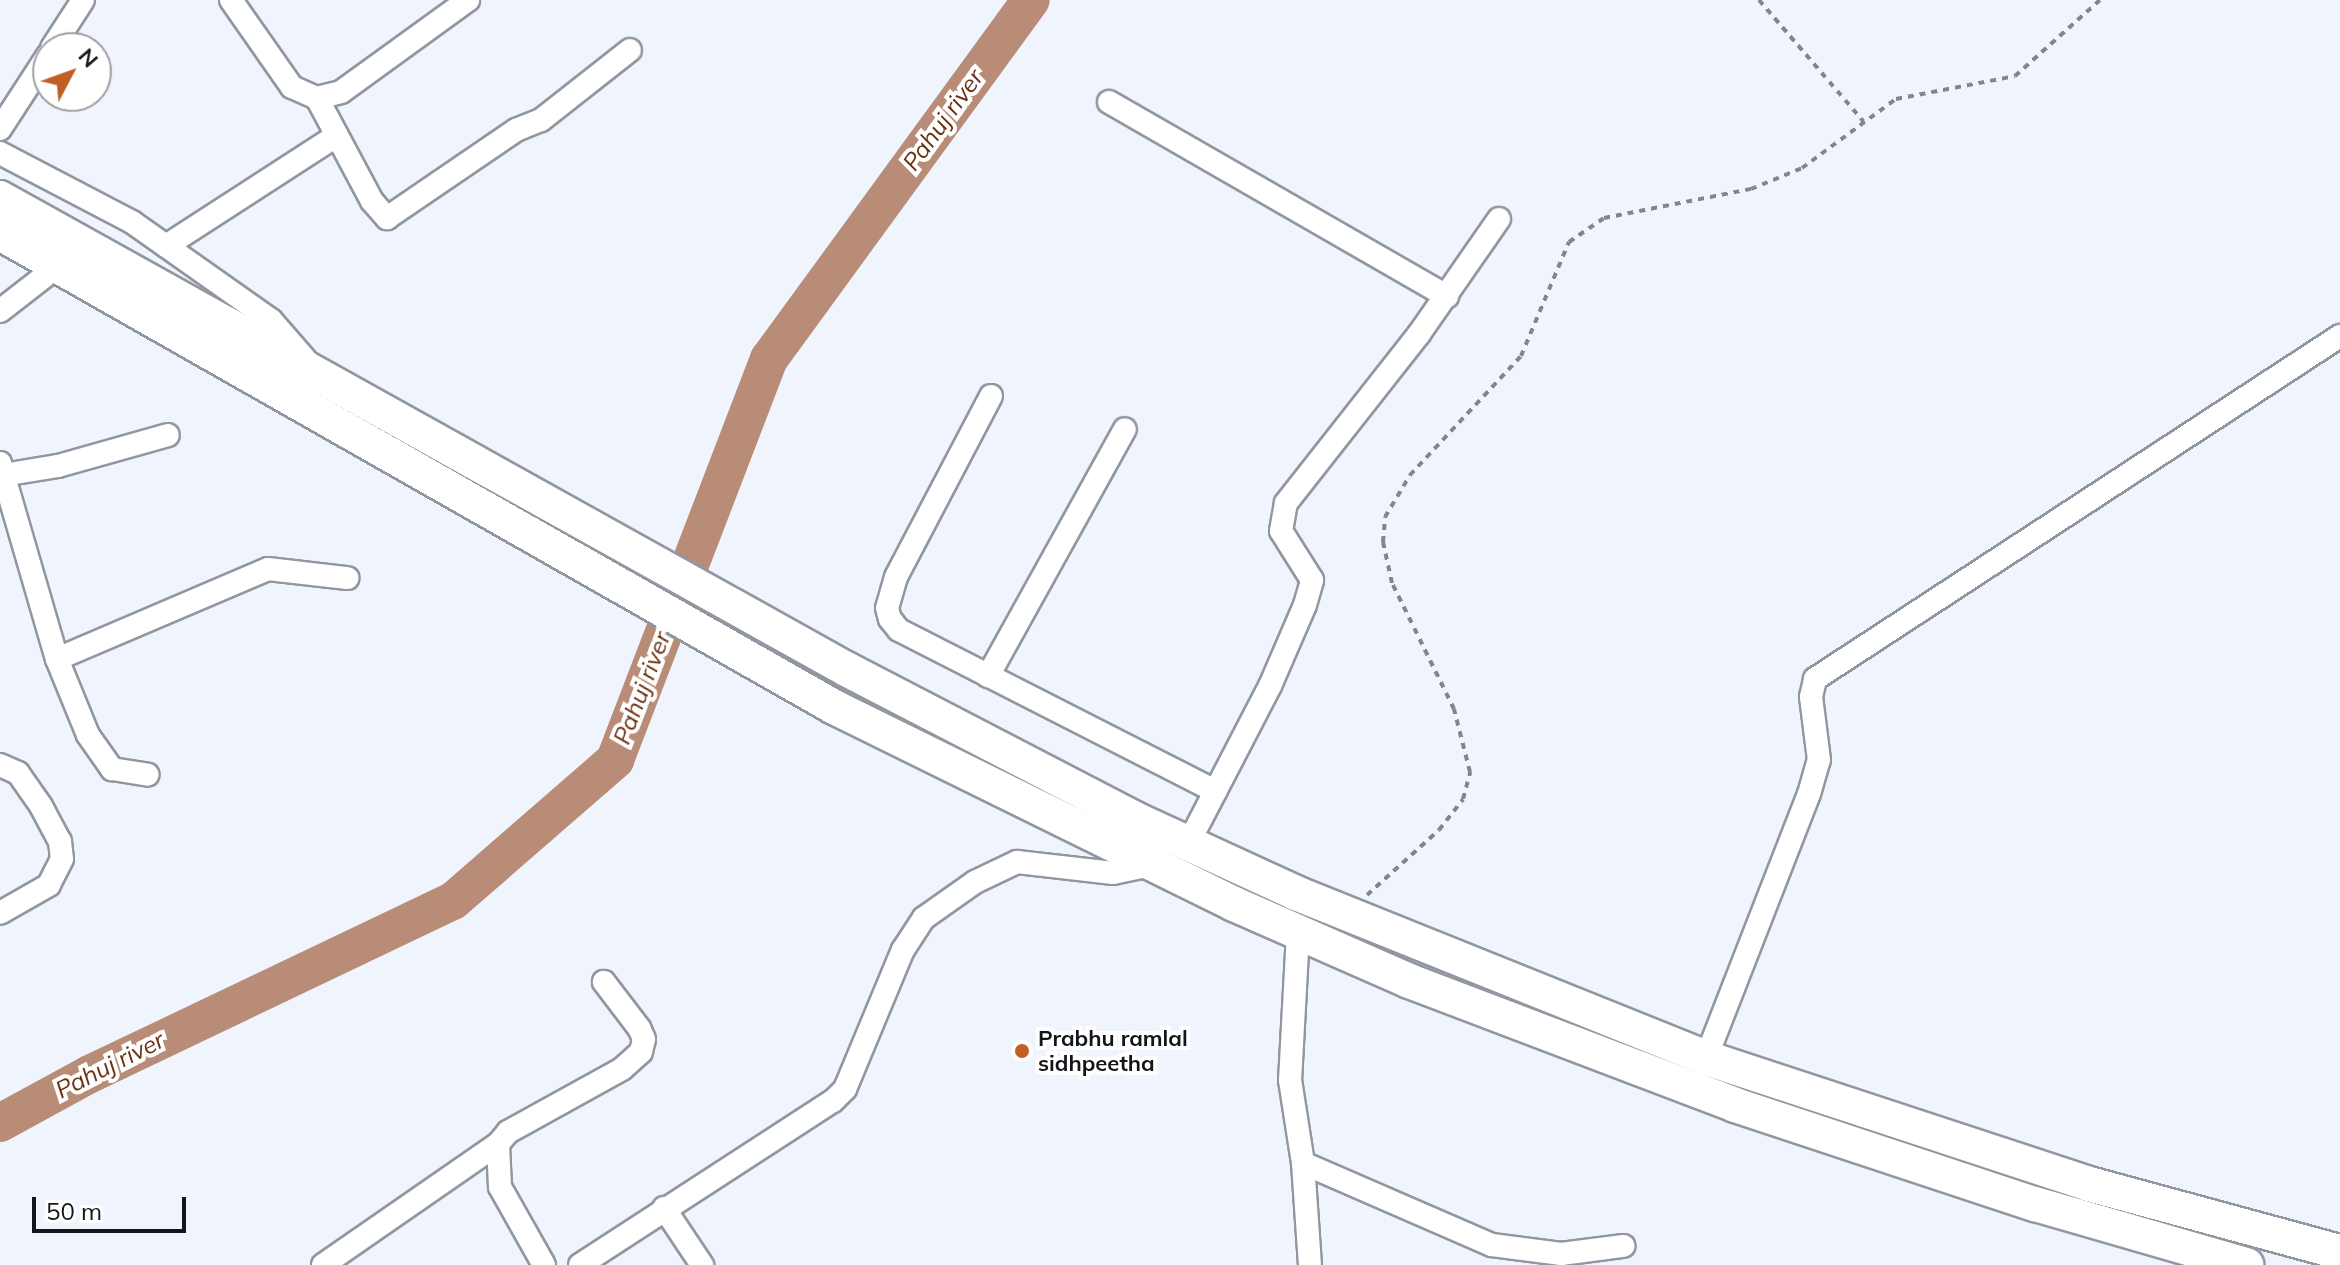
<!DOCTYPE html>
<style>
body{margin:0}
#map{position:relative;width:2340px;height:1265px;overflow:hidden;background:#eff4fd;font-family:Mulish,sans-serif}
div>[style]{position:absolute}
.river>*{height:38px;margin:-19px;padding:0 19px;transform-origin:19px;border-radius:19px;background:#b98c77}
.path>*{height:4px;margin-top:-2px;transform-origin:0;background:repeating-linear-gradient(90deg,#82858c 0 6px,transparent 0 12px)}
.roads{filter:drop-shadow(2px 0 #9197a1) drop-shadow(-2px 0 #9197a1) drop-shadow(0 2px #9197a1) drop-shadow(0 -2px #9197a1)}
.minor>*{height:22px;margin:-11px;padding:0 11px;transform-origin:11px;border-radius:11px;background:#fff}
.highway>*{height:34px;margin:-17px;padding:0 17px;transform-origin:17px;border-radius:17px;background:#fff}
.dots>*{width:22px;height:22px;translate:-50% -50%;box-sizing:border-box;border:4px solid #fff;border-radius:50%}
span{translate:-50% -50%;white-space:nowrap;text-align:center;line-height:1.15;-webkit-text-stroke:8px #fff;paint-order:stroke}
.poi-label{font-size:22px;color:#131519;font-weight:700}
.left{translate:0 -50%;text-align:left}
.water-label{font-size:24px;color:#6a3111;font-style:italic}
.north{position:absolute;left:32px;top:32px;width:80px;height:80px;box-sizing:border-box;background:#fff;border:2px solid #a1a1a3;border-radius:50%;rotate:49deg;font-size:22px;font-weight:700;line-height:32px;text-align:center;color:#131519}
.north::after{content:'';display:block;margin:auto;width:28px;height:36px;background:#c15e25;clip-path:polygon(50% 0,100% 100%,50% 72%,0 100%)}
.scale{position:absolute;left:32px;top:1197px;width:154px;height:36px;box-sizing:border-box;border:4px solid #131519;border-top:0;padding-left:10px;font-size:24px;line-height:28px;white-space:nowrap;color:#131519;-webkit-text-stroke:6px #fff;paint-order:stroke}
</style>
<div id="map">
<div class="river">
<div style="left:0;top:1123px;width:102px;rotate:-28.6deg"></div>
<div style="left:90px;top:1074px;width:402px;rotate:-25.5deg"></div>
<div style="left:453px;top:901px;width:215px;rotate:-41deg"></div>
<div style="left:615px;top:760px;width:430px;rotate:-69deg"></div>
<div style="left:769px;top:359px;width:444px;rotate:-53.9deg"></div>
</div>
<div class="path">
<div style="left:1759px;top:0;width:160px;rotate:49.3deg"></div>
<div style="left:1367px;top:895px;width:97px;rotate:-42.1deg"></div>
<div style="left:1439px;top:830px;width:39px;rotate:-52deg"></div>
<div style="left:1463px;top:799px;width:28px;rotate:-75deg"></div>
<div style="left:1470px;top:772px;width:65px;rotate:-104.3deg"></div>
<div style="left:1454px;top:709px;width:140px;rotate:-116.2deg"></div>
<div style="left:1392px;top:583px;width:42px;rotate:-102.4deg"></div>
<div style="left:1383px;top:542px;width:25px;rotate:-85deg"></div>
<div style="left:1385px;top:517px;width:49px;rotate:-59.2deg"></div>
<div style="left:1410px;top:475px;width:163px;rotate:-47deg"></div>
<div style="left:1521px;top:356px;width:124px;rotate:-67.2deg"></div>
<div style="left:1569px;top:242px;width:42px;rotate:-34.4deg"></div>
<div style="left:1604px;top:218px;width:150px;rotate:-11.2deg"></div>
<div style="left:1751px;top:189px;width:55px;rotate:-22.4deg"></div>
<div style="left:1802px;top:168px;width:117px;rotate:-36.3deg"></div>
<div style="left:1896px;top:99px;width:121px;rotate:-10.9deg"></div>
<div style="left:2015px;top:76px;width:114px;rotate:-41.8deg"></div>
</div>
<div class="roads">
<div class="minor">
<div style="left:231px;top:0;width:106px;rotate:55deg"></div>
<div style="left:292px;top:87px;width:27px;rotate:24deg"></div>
<div style="left:317px;top:98px;width:25px;rotate:-14deg"></div>
<div style="left:341px;top:92px;width:157px;rotate:-35.9deg"></div>
<div style="left:52px;top:48px;width:57px;rotate:-57.1deg"></div>
<div style="left:317px;top:98px;width:117px;rotate:61.9deg"></div>
<div style="left:372px;top:201px;width:23px;rotate:49deg"></div>
<div style="left:387px;top:218px;width:156px;rotate:-34.3deg"></div>
<div style="left:516px;top:130px;width:27px;rotate:-22deg"></div>
<div style="left:541px;top:120px;width:113px;rotate:-38.2deg"></div>
<div style="left:1109px;top:102px;width:390px;rotate:29.9deg"></div>
<div style="left:0;top:129px;width:88px;rotate:-57deg"></div>
<div style="left:0;top:153px;width:149px;rotate:27.6deg"></div>
<div style="left:132px;top:222px;width:170px;rotate:35.2deg"></div>
<div style="left:271px;top:320px;width:52px;rotate:48.9deg"></div>
<div style="left:166px;top:246px;width:202px;rotate:-32.9deg"></div>
<div style="left:0;top:311px;width:57px;rotate:-37.9deg"></div>
<div style="left:991px;top:396px;width:204px;rotate:117.7deg"></div>
<div style="left:896px;top:577px;width:32px;rotate:106deg"></div>
<div style="left:887px;top:608px;width:11px;rotate:75deg"></div>
<div style="left:890px;top:619px;width:14px;rotate:51deg"></div>
<div style="left:899px;top:630px;width:355px;rotate:27deg"></div>
<div style="left:0;top:463px;width:204px;rotate:73.8deg"></div>
<div style="left:57px;top:659px;width:82px;rotate:67.8deg"></div>
<div style="left:88px;top:735px;width:42px;rotate:54.8deg"></div>
<div style="left:112px;top:769px;width:36px;rotate:9deg"></div>
<div style="left:3px;top:475px;width:56px;rotate:-9.3deg"></div>
<div style="left:58px;top:466px;width:114px;rotate:-15.7deg"></div>
<div style="left:57px;top:659px;width:229px;rotate:-23.1deg"></div>
<div style="left:268px;top:569px;width:80px;rotate:6.5deg"></div>
<div style="left:988px;top:676px;width:282px;rotate:-61deg"></div>
<div style="left:0;top:765px;width:20px;rotate:24deg"></div>
<div style="left:18px;top:773px;width:40px;rotate:55.1deg"></div>
<div style="left:41px;top:806px;width:40px;rotate:62deg"></div>
<div style="left:60px;top:841px;width:18px;rotate:84deg"></div>
<div style="left:62px;top:859px;width:29px;rotate:117deg"></div>
<div style="left:49px;top:885px;width:56px;rotate:150.3deg"></div>
<div style="left:1188px;top:844px;width:178px;rotate:-62.6deg"></div>
<div style="left:1270px;top:686px;width:88px;rotate:-66.6deg"></div>
<div style="left:1305px;top:605px;width:26px;rotate:-74deg"></div>
<div style="left:1312px;top:580px;width:58px;rotate:-122.3deg"></div>
<div style="left:1281px;top:531px;width:28px;rotate:-80deg"></div>
<div style="left:1286px;top:503px;width:215px;rotate:-51.8deg"></div>
<div style="left:1419px;top:334px;width:140px;rotate:-55.2deg"></div>
<div style="left:1298px;top:933px;width:147px;rotate:93.1deg"></div>
<div style="left:1290px;top:1080px;width:84px;rotate:81.1deg"></div>
<div style="left:1303px;top:1163px;width:102px;rotate:86.1deg"></div>
<div style="left:1706px;top:1058px;width:283px;rotate:-68.7deg"></div>
<div style="left:1809px;top:794px;width:35px;rotate:-74deg"></div>
<div style="left:1819px;top:760px;width:64px;rotate:-97.2deg"></div>
<div style="left:1811px;top:697px;width:18px;rotate:-77deg"></div>
<div style="left:1815px;top:679px;width:627px;rotate:-33.16deg"></div>
<div style="left:1303px;top:1163px;width:206px;rotate:23.5deg"></div>
<div style="left:1492px;top:1245px;width:70px;rotate:7.4deg"></div>
<div style="left:1561px;top:1254px;width:63px;rotate:-7.4deg"></div>
<div style="left:664px;top:1208px;width:69px;rotate:56.3deg"></div>
<div style="left:323px;top:1265px;width:213px;rotate:-34.7deg"></div>
<div style="left:544px;top:1265px;width:90px;rotate:-119.4deg"></div>
<div style="left:500px;top:1187px;width:43px;rotate:-92.7deg"></div>
<div style="left:498px;top:1144px;width:16px;rotate:-50deg"></div>
<div style="left:508px;top:1132px;width:130px;rotate:-28.9deg"></div>
<div style="left:622px;top:1069px;width:25px;rotate:-42deg"></div>
<div style="left:641px;top:1052px;width:13px;rotate:-77deg"></div>
<div style="left:644px;top:1039px;width:12px;rotate:-114deg"></div>
<div style="left:639px;top:1028px;width:58px;rotate:-127.3deg"></div>
<div style="left:580px;top:1265px;width:302px;rotate:-33deg"></div>
<div style="left:833px;top:1101px;width:17px;rotate:-45deg"></div>
<div style="left:845px;top:1089px;width:151px;rotate:-67.4deg"></div>
<div style="left:903px;top:950px;width:38px;rotate:-57deg"></div>
<div style="left:924px;top:918px;width:62px;rotate:-35.2deg"></div>
<div style="left:975px;top:882px;width:47px;rotate:-25.5deg"></div>
<div style="left:1017px;top:862px;width:97px;rotate:6.5deg"></div>
<div style="left:1113px;top:873px;width:39px;rotate:-12deg"></div>
</div>
<div class="highway">
<div style="left:0;top:198px;width:971px;rotate:29.1deg"></div>
<div style="left:848px;top:670px;width:323px;rotate:27.4deg"></div>
<div style="left:1135px;top:819px;width:177px;rotate:24.7deg"></div>
<div style="left:1296px;top:893px;width:442px;rotate:21.9deg"></div>
<div style="left:1706px;top:1058px;width:403px;rotate:18.2deg"></div>
<div style="left:2089px;top:1184px;width:260px;rotate:15.2deg"></div>
<div style="left:0;top:233px;width:959px;rotate:29.61deg"></div>
<div style="left:834px;top:707px;width:446px;rotate:26.2deg"></div>
<div style="left:1234px;top:904px;width:191px;rotate:23.7deg"></div>
<div style="left:1409px;top:981px;width:349px;rotate:20.8deg"></div>
<div style="left:1735px;top:1105px;width:316px;rotate:18.3deg"></div>
<div style="left:2035px;top:1204px;width:220px;rotate:16.1deg"></div>
</div>
</div>
<div class="dots">
<div style="left:1022px;top:1051px;background:#c15e25"></div>
</div>
<div class="poi-label">
<span class="left" style="left:1038px;top:1051px">Prabhu ramlal<br>sidhpeetha</span>
</div>
<div class="water-label">
<span style="left:943px;top:120px;rotate:-54deg">Pahuj river</span>
<span style="left:642px;top:688px;rotate:-69deg">Pahuj river</span>
<span style="left:110px;top:1065px;rotate:-27deg">Pahuj river</span>
</div>
<div class="north">N</div>
<div class="scale">50 m</div>
</div>
